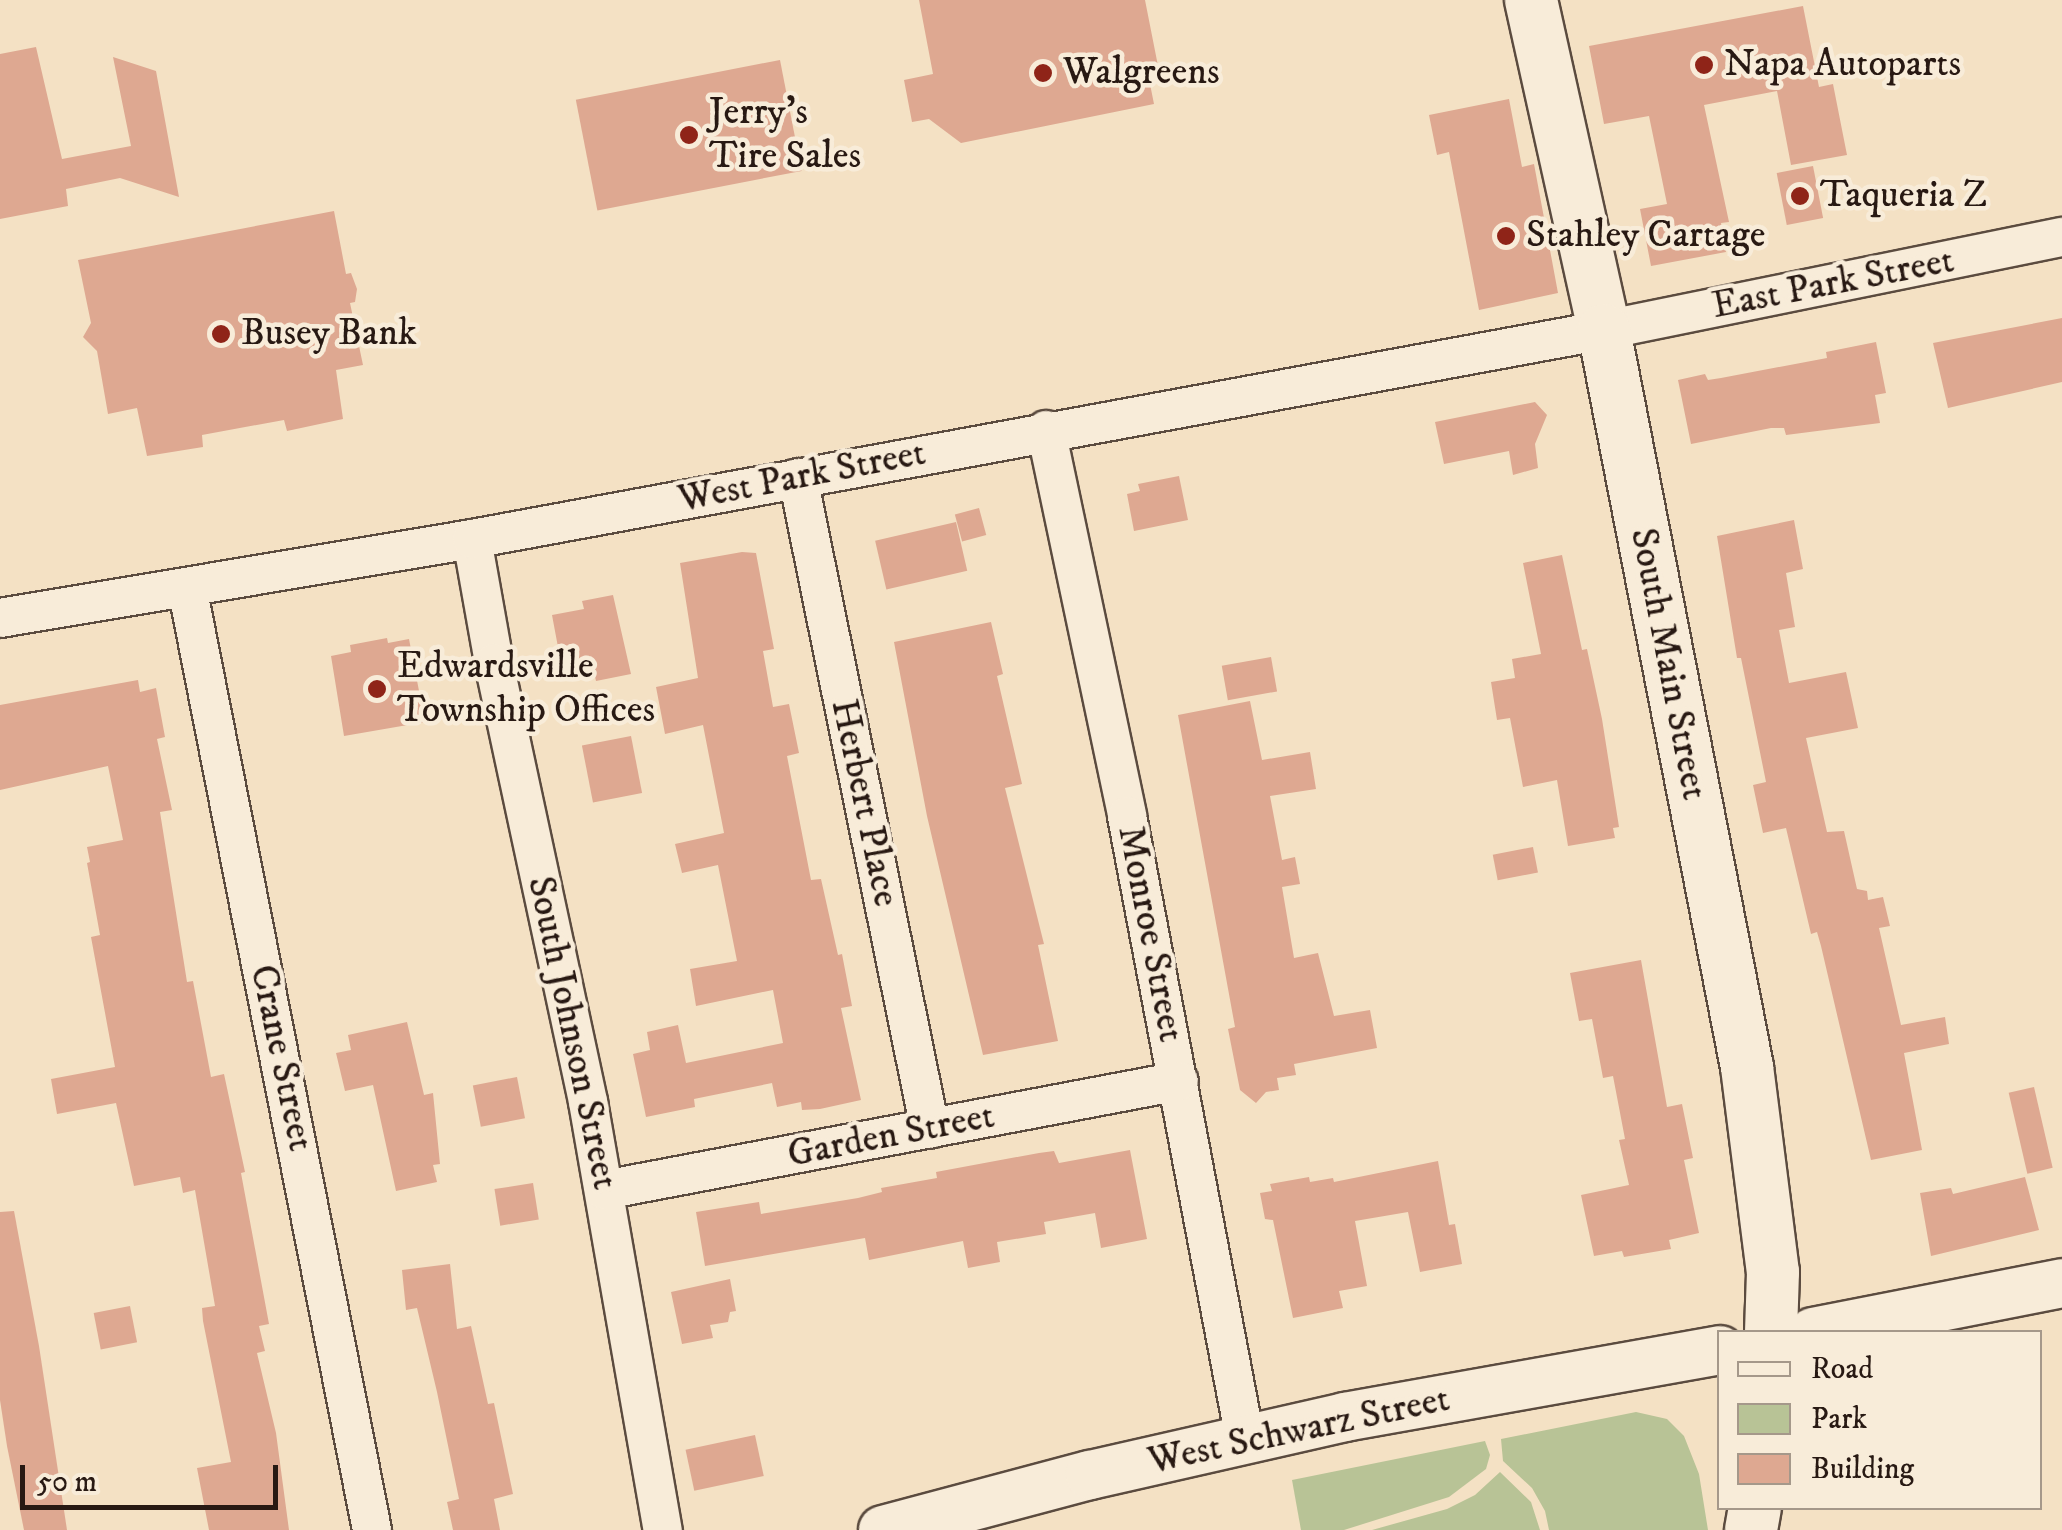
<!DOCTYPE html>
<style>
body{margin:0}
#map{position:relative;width:2062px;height:1530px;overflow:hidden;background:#f4e1c4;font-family:"IM FELL DW Pica",serif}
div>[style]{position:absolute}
.green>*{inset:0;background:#b8c396}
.building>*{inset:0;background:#dea891;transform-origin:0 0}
.roads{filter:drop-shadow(2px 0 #5b4b3f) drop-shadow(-2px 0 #5b4b3f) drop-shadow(0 2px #5b4b3f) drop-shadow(0 -2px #5b4b3f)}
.minor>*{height:38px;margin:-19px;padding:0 19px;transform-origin:19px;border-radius:19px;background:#f8ecd9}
.tertiary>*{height:48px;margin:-24px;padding:0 24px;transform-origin:24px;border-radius:24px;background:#f8ecd9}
.secondary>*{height:52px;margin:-26px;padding:0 26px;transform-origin:26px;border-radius:26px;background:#f8ecd9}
.dots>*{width:28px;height:28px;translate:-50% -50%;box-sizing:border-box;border:5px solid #f8ecd9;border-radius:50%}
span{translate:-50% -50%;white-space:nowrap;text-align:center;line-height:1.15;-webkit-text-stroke:9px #f8ecd9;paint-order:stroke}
.poi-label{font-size:38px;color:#281913}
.left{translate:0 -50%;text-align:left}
.street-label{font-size:38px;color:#281913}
.legend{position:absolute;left:1717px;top:1330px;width:325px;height:180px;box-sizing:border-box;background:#f8ecd9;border:2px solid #a5988a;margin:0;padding:12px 18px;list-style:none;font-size:30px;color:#281913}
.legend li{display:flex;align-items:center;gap:20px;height:50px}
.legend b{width:50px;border:2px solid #a5988a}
.scale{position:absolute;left:20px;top:1465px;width:258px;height:45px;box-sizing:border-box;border:5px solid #281913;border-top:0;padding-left:12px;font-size:30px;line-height:35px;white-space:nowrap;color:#281913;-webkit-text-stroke:8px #f8ecd9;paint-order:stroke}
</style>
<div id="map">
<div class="green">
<div style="clip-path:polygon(1636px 1412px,1667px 1419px,1684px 1436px,1699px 1474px,1708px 1530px,1549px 1530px,1545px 1511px,1532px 1488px,1503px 1461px,1501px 1439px)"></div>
<div style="clip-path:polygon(1485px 1441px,1490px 1455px,1486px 1469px,1449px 1497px,1344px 1530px,1301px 1530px,1292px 1480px)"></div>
<div style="clip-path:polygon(1500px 1472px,1531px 1502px,1540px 1530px,1372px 1530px,1447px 1509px,1475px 1495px)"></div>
</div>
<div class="building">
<div style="clip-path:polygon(919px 0,1145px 0,1159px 71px,1148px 74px,1154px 104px,961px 143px,929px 119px,912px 122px,904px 80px,933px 74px)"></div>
<div style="clip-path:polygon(1803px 6px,1819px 87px,1833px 84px,1847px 155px,1791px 165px,1777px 91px,1704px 105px,1729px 222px,1721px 223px,1726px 252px,1651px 266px,1640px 209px,1667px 204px,1649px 116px,1604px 124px,1589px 46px)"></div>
<div style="clip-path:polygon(36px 47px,62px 159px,131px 146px,113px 57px,156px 71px,179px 197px,120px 178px,66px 189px,68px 206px,0 219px,0 54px)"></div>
<div style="left:780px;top:60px;width:113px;height:208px;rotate:79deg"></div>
<div style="clip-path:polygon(1509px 99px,1522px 167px,1534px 164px,1558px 293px,1479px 310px,1449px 152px,1437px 155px,1429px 115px)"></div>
<div style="left:1813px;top:166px;width:53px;height:37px;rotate:79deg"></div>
<div style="clip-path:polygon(334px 211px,346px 274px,351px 273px,357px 289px,355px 302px,350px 303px,363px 365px,336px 370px,343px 419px,287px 431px,284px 420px,202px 435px,203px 447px,147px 456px,137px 408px,108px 414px,97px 351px,83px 337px,91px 323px,78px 260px)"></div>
<div style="clip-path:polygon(2062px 318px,2062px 382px,1948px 408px,1933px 343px)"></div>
<div style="clip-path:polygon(1876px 342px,1886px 393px,1875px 395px,1880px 423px,1786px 435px,1784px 428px,1771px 428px,1691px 444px,1678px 380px,1705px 374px,1708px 380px,1721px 378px,1827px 358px,1826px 352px)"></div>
<div style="clip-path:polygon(1535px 402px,1547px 415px,1535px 444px,1538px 468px,1513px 475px,1509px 451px,1444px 464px,1435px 422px)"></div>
<div style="clip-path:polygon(1179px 476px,1188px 520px,1134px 531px,1127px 494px,1140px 491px,1138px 484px)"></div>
<div style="left:979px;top:508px;width:28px;height:25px;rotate:75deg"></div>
<div style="clip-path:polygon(1794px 520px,1803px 569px,1786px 573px,1795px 627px,1779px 630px,1789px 683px,1846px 672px,1858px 728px,1806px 738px,1827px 832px,1844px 831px,1857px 889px,1867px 891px,1868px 900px,1883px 897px,1890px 926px,1879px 928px,1901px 1025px,1945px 1017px,1949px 1044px,1904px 1053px,1922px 1150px,1871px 1160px,1821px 946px,1817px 932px,1811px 934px,1786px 828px,1763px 833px,1753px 785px,1766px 782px,1741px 658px,1737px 658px,1717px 536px)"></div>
<div style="left:956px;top:522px;width:50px;height:83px;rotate:77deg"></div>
<div style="clip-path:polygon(742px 552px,756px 553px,774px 649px,763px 651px,773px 707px,789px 704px,799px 753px,787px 756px,811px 880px,821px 879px,838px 955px,842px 954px,852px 1006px,841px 1008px,861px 1100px,820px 1109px,802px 1110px,801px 1102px,777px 1107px,772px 1083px,694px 1099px,695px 1107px,646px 1117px,633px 1054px,650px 1050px,647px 1032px,678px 1025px,686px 1063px,783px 1043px,773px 990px,696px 1006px,690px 969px,737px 961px,718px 865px,682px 873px,675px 844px,724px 833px,703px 725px,665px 734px,656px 687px,698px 678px,680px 563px)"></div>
<div style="clip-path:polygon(1562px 555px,1582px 650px,1587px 649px,1602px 719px,1619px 827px,1613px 828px,1615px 838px,1568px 846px,1557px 780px,1523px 787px,1510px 718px,1497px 720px,1491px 682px,1515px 678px,1512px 659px,1541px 654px,1523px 563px)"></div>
<div style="clip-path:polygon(613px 595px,631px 674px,596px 681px,593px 668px,563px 674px,552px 615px,584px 609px,582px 601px)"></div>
<div style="clip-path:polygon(991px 622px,1003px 674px,997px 676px,1022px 784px,1005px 788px,1044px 944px,1038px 945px,1058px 1041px,983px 1055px,927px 816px,894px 642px)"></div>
<div style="clip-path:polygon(387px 638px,388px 643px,409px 639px,425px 722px,344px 736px,331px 656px,351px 652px,350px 645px)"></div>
<div style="left:1271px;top:657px;width:35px;height:50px;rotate:80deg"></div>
<div style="clip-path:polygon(138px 680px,140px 692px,156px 688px,165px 737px,157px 739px,172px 810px,160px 812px,187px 982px,193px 981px,211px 1077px,224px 1074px,245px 1172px,241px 1173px,269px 1324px,259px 1326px,265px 1351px,257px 1353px,276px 1433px,289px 1530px,209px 1530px,197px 1468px,231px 1462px,203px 1321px,202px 1308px,215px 1306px,195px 1190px,183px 1193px,180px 1177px,134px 1186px,116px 1103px,57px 1114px,51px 1079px,115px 1067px,91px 937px,100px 935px,87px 863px,90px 862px,87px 847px,123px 840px,108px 766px,0 790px,0 705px)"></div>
<div style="clip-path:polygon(1250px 701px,1262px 760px,1310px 752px,1316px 789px,1270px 796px,1282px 860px,1295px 857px,1300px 884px,1282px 887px,1294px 958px,1318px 953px,1334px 1016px,1370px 1010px,1377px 1048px,1294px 1064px,1296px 1075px,1277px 1078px,1279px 1090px,1266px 1092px,1256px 1103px,1240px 1090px,1228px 1029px,1235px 1027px,1178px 715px)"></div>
<div style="left:631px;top:736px;width:58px;height:50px;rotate:79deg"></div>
<div style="left:1533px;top:847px;width:26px;height:41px;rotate:79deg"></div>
<div style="clip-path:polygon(1641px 960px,1667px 1107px,1682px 1104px,1693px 1158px,1684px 1160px,1699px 1233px,1669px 1240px,1671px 1249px,1624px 1257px,1622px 1251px,1594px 1256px,1581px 1195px,1629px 1185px,1619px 1140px,1625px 1139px,1613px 1076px,1603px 1078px,1592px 1019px,1579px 1021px,1570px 973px)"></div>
<div style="clip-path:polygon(407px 1022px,424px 1095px,433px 1093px,440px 1164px,433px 1165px,437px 1182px,396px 1191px,373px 1085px,345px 1091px,336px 1053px,351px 1050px,348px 1035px)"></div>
<div style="left:517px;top:1077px;width:42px;height:45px;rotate:79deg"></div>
<div style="left:2034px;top:1087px;width:83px;height:26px;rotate:77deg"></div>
<div style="clip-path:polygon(1130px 1150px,1147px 1239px,1101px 1248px,1095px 1213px,1044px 1222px,1046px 1234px,997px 1242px,1000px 1262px,968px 1268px,963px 1241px,869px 1260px,865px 1238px,705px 1266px,696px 1212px,759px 1202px,761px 1214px,858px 1198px,882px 1192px,881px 1188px,937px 1178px,936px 1172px,1039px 1153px,1054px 1151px,1059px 1163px)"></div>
<div style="clip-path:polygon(1438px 1161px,1449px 1225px,1455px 1224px,1462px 1264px,1420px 1272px,1408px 1212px,1355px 1221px,1367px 1286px,1339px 1291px,1343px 1308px,1293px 1318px,1273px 1220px,1265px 1219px,1260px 1193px,1272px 1191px,1270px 1184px,1309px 1177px,1310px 1182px,1333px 1178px,1334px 1182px)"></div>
<div style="clip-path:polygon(2025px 1177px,2039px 1230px,1931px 1256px,1920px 1193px,1951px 1188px,1953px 1194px)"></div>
<div style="left:533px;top:1183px;width:37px;height:39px;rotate:81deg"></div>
<div style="clip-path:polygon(14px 1211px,39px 1346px,67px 1530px,24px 1530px,7px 1446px,0 1400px,0 1212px)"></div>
<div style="clip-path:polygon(450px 1264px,457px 1329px,471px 1326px,488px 1404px,494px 1403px,513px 1494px,494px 1499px,500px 1530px,453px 1530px,447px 1502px,459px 1499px,437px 1392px,417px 1308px,406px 1310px,402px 1270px)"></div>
<div style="clip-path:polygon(730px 1279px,736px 1311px,730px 1312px,728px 1322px,710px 1325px,713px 1338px,682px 1344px,671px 1292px)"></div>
<div style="left:130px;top:1306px;width:37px;height:37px;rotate:79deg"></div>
<div style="left:755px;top:1435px;width:42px;height:71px;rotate:78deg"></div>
</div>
<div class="roads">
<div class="minor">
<div style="left:1046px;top:430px;width:394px;rotate:78.1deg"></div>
<div style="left:1127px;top:816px;width:634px;rotate:79.27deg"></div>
<div style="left:798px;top:478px;width:664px;rotate:78.54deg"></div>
<div style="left:472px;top:539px;width:126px;rotate:79.9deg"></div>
<div style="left:494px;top:663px;width:449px;rotate:77.9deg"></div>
<div style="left:588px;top:1102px;width:435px;rotate:80.1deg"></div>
<div style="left:187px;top:587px;width:961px;rotate:78.9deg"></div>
<div style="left:0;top:618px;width:479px;rotate:-9.5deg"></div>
<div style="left:472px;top:539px;width:1151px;rotate:-10.46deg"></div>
<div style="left:1604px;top:330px;width:467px;rotate:-11.5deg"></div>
<div style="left:604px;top:1190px;width:585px;rotate:-10.73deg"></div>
</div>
<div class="tertiary">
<div style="left:1813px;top:1332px;width:254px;rotate:-11.1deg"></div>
<div style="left:883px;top:1530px;width:214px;rotate:-14.9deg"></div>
<div style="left:1090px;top:1475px;width:262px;rotate:-12.8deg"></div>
<div style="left:1345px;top:1417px;width:381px;rotate:-10.1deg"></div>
</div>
<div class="secondary">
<div style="left:1531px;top:0;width:338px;rotate:77.5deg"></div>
<div style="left:1604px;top:330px;width:751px;rotate:79.02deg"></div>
<div style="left:1747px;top:1067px;width:207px;rotate:82.8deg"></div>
<div style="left:1773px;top:1272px;width:60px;rotate:91.9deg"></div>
<div style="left:1751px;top:1530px;width:22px;rotate:-80deg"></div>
</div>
</div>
<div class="dots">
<div style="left:1704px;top:65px;background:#8f2418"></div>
<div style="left:1043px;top:73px;background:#8f2418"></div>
<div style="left:689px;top:135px;background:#8f2418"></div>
<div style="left:1800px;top:196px;background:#8f2418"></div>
<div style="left:1506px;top:236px;background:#8f2418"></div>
<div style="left:221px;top:334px;background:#8f2418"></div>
<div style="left:377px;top:689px;background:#8f2418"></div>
</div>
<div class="poi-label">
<span class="left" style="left:1724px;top:65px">Napa Autoparts</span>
<span class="left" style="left:1063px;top:73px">Walgreens</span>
<span class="left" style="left:709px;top:135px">Jerry's<br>Tire Sales</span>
<span class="left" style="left:1820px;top:196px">Taqueria Z</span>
<span class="left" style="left:1526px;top:236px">Stahley Cartage</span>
<span class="left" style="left:241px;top:334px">Busey Bank</span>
<span class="left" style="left:397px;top:689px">Edwardsville<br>Township Offices</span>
</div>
<div class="street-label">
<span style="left:1833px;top:284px;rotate:-11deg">East Park Street</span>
<span style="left:802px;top:477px;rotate:-11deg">West Park Street</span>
<span style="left:1668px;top:664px;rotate:79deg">South Main Street</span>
<span style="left:864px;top:803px;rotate:78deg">Herbert Place</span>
<span style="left:1150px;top:934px;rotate:79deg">Monroe Street</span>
<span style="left:572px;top:1033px;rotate:78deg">South Johnson Street</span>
<span style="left:281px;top:1058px;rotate:78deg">Crane Street</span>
<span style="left:891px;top:1136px;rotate:-11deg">Garden Street</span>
<span style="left:1299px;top:1431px;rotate:-12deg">West Schwarz Street</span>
</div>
<ul class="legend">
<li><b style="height:12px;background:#f8ecd9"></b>Road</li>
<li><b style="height:28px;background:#b8c396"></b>Park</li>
<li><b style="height:28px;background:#dea891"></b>Building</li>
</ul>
<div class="scale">50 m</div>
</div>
